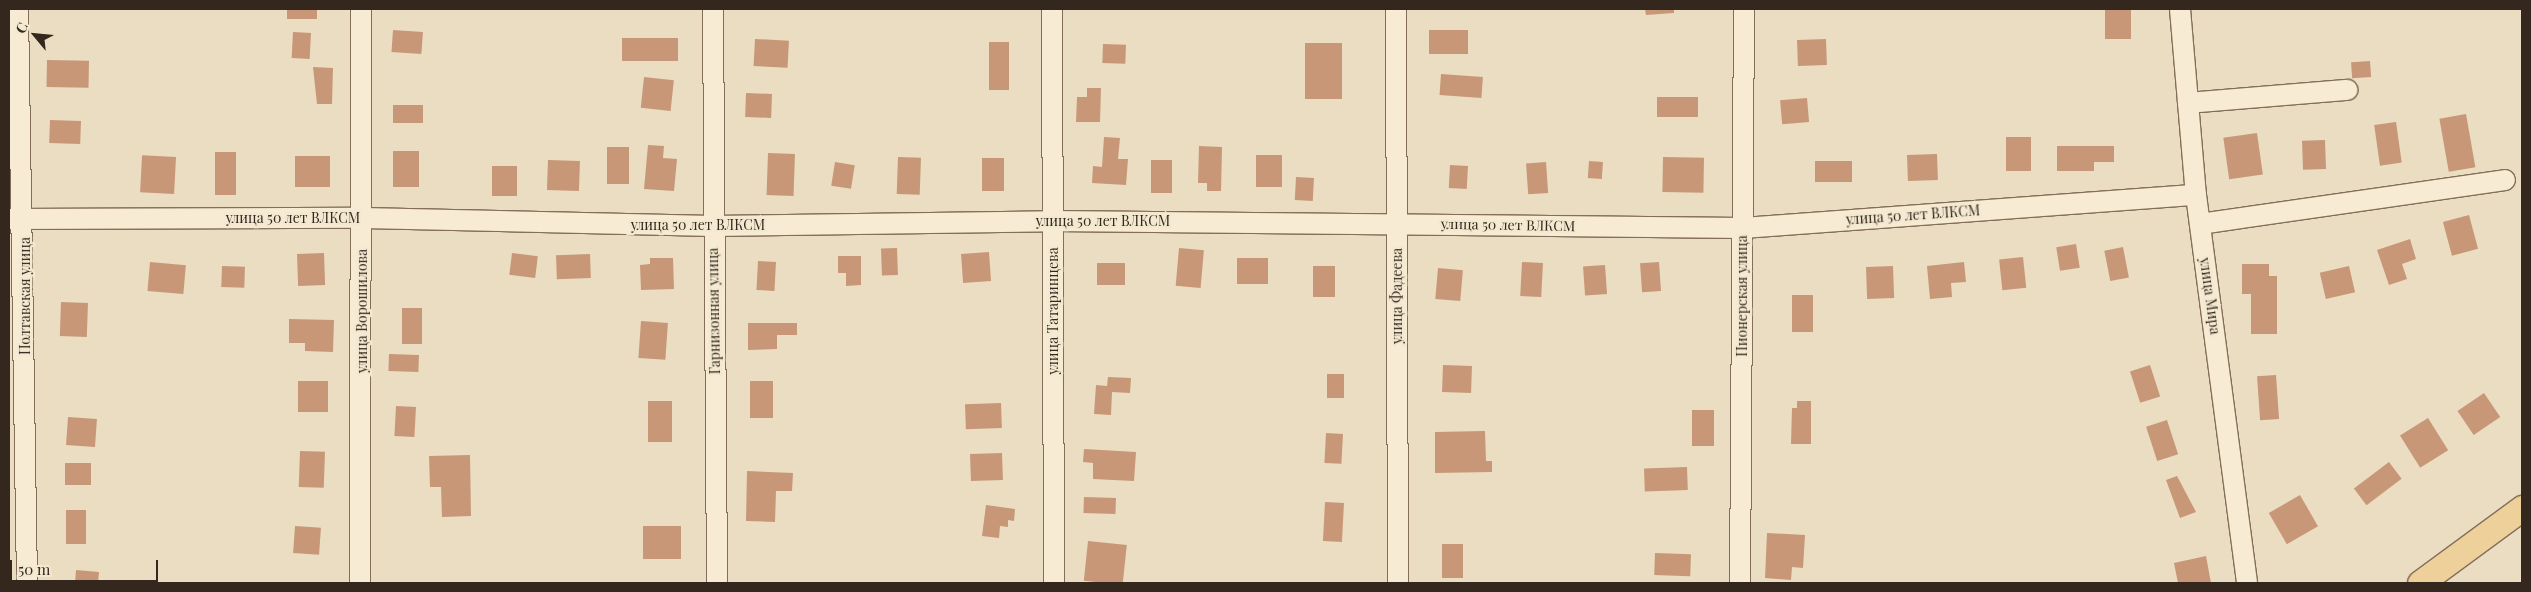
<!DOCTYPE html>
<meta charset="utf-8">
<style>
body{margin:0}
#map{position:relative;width:2531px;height:592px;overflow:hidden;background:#ebddc1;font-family:"Playfair Display",serif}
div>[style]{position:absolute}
.building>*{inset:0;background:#c79778;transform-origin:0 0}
.roads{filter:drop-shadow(1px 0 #836e59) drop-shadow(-1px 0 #836e59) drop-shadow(0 1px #836e59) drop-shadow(0 -1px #836e59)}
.minor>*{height:20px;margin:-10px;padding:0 10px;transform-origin:10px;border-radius:10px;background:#f7ebd3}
.major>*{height:25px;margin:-12.5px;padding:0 12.5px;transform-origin:12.5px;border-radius:12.5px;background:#edd09a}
span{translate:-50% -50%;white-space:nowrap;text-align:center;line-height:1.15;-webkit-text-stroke:4.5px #f3e8d0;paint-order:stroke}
.street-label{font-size:14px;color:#34271d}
.frame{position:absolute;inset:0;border:10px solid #34271d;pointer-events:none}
.north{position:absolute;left:10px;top:10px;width:50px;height:50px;-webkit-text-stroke:4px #f3e8d0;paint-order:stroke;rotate:298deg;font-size:14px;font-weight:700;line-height:20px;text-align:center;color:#34271d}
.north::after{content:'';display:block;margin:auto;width:18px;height:22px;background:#34271d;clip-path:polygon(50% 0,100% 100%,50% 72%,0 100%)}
.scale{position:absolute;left:10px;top:560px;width:148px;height:22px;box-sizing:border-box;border:2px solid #34271d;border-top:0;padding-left:6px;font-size:15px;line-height:18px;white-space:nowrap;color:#34271d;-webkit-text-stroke:4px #f3e8d0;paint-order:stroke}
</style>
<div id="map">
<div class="building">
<div style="left:287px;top:9px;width:30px;height:10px"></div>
<div style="clip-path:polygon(1645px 9px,1674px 9px,1674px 13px,1646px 15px)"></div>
<div style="left:2105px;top:9px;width:26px;height:30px"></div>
<div style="left:393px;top:30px;width:30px;height:22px;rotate:4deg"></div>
<div style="left:1429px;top:30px;width:39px;height:24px"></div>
<div style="left:293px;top:32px;width:18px;height:26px;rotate:3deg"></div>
<div style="left:622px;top:38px;width:56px;height:23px"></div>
<div style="left:755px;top:39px;width:34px;height:27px;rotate:3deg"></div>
<div style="left:1826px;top:39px;width:26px;height:29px;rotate:88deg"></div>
<div style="left:989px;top:42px;width:20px;height:48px"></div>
<div style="left:1342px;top:43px;width:56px;height:37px;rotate:90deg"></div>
<div style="left:1103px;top:44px;width:23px;height:19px;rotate:2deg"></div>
<div style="left:47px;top:60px;width:42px;height:27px;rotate:1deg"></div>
<div style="left:2370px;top:61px;width:16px;height:19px;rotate:86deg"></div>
<div style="clip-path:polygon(313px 67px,333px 68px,332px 104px,317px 104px)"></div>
<div style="left:1441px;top:74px;width:42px;height:21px;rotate:4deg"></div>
<div style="left:644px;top:77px;width:30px;height:31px;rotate:6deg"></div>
<div style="clip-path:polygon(1087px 88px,1101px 88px,1100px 122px,1076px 122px,1077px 97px,1087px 97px)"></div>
<div style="left:746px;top:93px;width:26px;height:24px;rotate:2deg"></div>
<div style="left:1657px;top:97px;width:41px;height:20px"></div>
<div style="left:1807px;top:98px;width:24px;height:27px;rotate:85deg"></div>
<div style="left:393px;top:105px;width:30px;height:18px"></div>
<div style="left:2466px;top:114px;width:54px;height:27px;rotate:80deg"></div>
<div style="left:50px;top:120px;width:31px;height:23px;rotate:2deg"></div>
<div style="left:2396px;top:122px;width:41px;height:22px;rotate:82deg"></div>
<div style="left:2257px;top:133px;width:42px;height:34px;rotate:82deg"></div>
<div style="clip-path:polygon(1104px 137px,1120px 138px,1118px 159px,1128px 159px,1126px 185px,1092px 183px,1093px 166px,1102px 167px)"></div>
<div style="left:2006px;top:137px;width:25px;height:34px"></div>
<div style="left:2325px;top:140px;width:29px;height:23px;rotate:88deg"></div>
<div style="clip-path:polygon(648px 145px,664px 146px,663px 158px,677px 159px,674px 191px,644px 189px)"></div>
<div style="clip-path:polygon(1199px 146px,1222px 147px,1221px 191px,1207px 191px,1207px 183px,1198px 183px)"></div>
<div style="clip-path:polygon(2057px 146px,2114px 146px,2114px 162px,2094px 162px,2094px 171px,2057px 171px)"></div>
<div style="left:607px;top:147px;width:22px;height:37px"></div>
<div style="left:393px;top:151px;width:26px;height:36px"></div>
<div style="left:215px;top:152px;width:21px;height:43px"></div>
<div style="left:768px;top:153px;width:27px;height:42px;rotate:2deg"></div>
<div style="left:1937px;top:154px;width:26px;height:30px;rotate:88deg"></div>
<div style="left:1282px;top:155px;width:32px;height:26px;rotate:90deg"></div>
<div style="left:295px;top:156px;width:35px;height:31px"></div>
<div style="left:176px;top:157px;width:37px;height:34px;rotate:93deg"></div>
<div style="left:898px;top:157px;width:23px;height:37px;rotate:2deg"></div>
<div style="left:1663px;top:157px;width:41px;height:35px;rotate:1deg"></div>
<div style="left:982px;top:158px;width:22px;height:33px"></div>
<div style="left:548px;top:160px;width:32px;height:30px;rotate:2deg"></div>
<div style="left:1151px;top:160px;width:21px;height:33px"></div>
<div style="left:1589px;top:161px;width:14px;height:17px;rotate:4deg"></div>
<div style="left:1852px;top:161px;width:21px;height:37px;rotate:90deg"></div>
<div style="left:835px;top:162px;width:20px;height:24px;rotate:9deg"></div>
<div style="left:1546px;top:162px;width:31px;height:20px;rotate:86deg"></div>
<div style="left:1450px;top:165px;width:18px;height:23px;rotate:3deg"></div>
<div style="left:492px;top:166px;width:25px;height:30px"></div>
<div style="left:1296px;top:177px;width:18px;height:23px;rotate:3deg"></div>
<div style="left:2469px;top:215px;width:35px;height:27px;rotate:75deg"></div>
<div style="clip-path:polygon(2410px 239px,2416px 259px,2402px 264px,2407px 279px,2389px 285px,2377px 250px)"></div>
<div style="left:2076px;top:244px;width:24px;height:20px;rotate:81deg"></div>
<div style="left:2123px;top:247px;width:31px;height:19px;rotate:79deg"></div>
<div style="left:897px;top:248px;width:27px;height:16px;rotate:88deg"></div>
<div style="left:1179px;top:248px;width:25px;height:38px;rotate:5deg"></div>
<div style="left:989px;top:252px;width:29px;height:28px;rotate:86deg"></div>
<div style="left:324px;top:253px;width:32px;height:27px;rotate:88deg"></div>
<div style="left:512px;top:253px;width:26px;height:22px;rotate:7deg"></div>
<div style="left:590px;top:254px;width:24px;height:34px;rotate:88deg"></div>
<div style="clip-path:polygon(838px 256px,861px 256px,861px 285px,846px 286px,846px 273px,838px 273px)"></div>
<div style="left:2023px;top:257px;width:31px;height:24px;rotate:84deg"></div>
<div style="clip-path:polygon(650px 258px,673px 258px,674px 289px,641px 290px,640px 265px,650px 264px)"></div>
<div style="left:1237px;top:258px;width:31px;height:26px"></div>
<div style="left:758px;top:261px;width:18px;height:29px;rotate:3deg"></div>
<div style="left:150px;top:262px;width:36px;height:29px;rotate:5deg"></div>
<div style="left:1522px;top:262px;width:21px;height:34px;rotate:3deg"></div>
<div style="left:1659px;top:262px;width:29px;height:19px;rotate:86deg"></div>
<div style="clip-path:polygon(1964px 262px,1966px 282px,1951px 283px,1952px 297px,1930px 299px,1927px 266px)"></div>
<div style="left:1097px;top:263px;width:28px;height:22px"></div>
<div style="clip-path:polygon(2242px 264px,2269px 264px,2269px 276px,2277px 276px,2277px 334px,2251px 334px,2251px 294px,2242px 294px)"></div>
<div style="left:1605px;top:265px;width:29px;height:22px;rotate:86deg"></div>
<div style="left:222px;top:266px;width:23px;height:21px;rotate:2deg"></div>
<div style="left:1335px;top:266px;width:31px;height:22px;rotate:90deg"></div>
<div style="left:1893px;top:266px;width:32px;height:27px;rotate:88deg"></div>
<div style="left:2349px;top:266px;width:27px;height:30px;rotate:77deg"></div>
<div style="left:1438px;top:268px;width:25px;height:31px;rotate:5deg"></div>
<div style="left:1792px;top:295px;width:21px;height:37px"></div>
<div style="left:61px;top:302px;width:27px;height:34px;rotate:2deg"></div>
<div style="left:402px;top:308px;width:20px;height:36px"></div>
<div style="clip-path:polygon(289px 319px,334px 320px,333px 352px,305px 351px,305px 343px,289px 343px)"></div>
<div style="left:641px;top:321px;width:27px;height:37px;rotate:4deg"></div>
<div style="clip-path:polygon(748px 323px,797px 323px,797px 335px,777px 335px,777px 349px,748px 350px)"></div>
<div style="left:389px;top:354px;width:30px;height:17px;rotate:2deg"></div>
<div style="left:1443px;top:365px;width:29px;height:27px;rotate:2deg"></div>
<div style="left:2150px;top:365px;width:33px;height:21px;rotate:72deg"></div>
<div style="left:1327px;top:374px;width:17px;height:24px"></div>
<div style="left:2276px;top:375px;width:44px;height:19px;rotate:86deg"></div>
<div style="clip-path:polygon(1108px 377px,1131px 378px,1130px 393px,1112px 392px,1111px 415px,1094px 414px,1096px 385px,1107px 386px)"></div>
<div style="left:298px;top:381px;width:30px;height:31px"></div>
<div style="left:750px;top:381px;width:23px;height:37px"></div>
<div style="left:2484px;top:393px;width:29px;height:32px;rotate:56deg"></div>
<div style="left:648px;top:401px;width:24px;height:41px"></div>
<div style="clip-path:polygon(1797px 401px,1811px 401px,1811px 444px,1791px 444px,1792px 408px,1797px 408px)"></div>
<div style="left:1001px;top:403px;width:25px;height:36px;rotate:88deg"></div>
<div style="left:396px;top:406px;width:20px;height:30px;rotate:3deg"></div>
<div style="left:1692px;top:410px;width:22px;height:36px"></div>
<div style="left:68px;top:417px;width:29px;height:28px;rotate:4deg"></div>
<div style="left:2428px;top:418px;width:38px;height:33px;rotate:58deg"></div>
<div style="left:2167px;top:420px;width:36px;height:22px;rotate:72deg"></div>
<div style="clip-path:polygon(1485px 431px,1486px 461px,1492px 461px,1492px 472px,1435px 473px,1435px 432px)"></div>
<div style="left:1326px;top:433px;width:17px;height:30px;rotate:3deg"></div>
<div style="clip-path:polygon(1084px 449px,1136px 452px,1134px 481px,1093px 479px,1093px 463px,1083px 462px)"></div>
<div style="left:300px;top:451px;width:25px;height:36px;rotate:2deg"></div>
<div style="left:1002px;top:453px;width:27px;height:32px;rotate:88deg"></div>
<div style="clip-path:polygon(470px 455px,471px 516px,442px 517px,441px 487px,430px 487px,429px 456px)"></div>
<div style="left:2389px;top:462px;width:21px;height:44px;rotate:53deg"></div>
<div style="left:91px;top:463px;width:22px;height:26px;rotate:90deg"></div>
<div style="left:1687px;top:467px;width:23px;height:43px;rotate:88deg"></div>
<div style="clip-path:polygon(747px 471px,793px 473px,792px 491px,776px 491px,775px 522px,746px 521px)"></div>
<div style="clip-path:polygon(2177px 476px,2196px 512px,2180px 518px,2166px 480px)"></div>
<div style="left:2300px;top:495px;width:36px;height:36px;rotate:60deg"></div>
<div style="left:1084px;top:497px;width:32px;height:16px;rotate:2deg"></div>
<div style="left:1325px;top:502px;width:19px;height:39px;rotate:3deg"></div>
<div style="clip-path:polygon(986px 505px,1015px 509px,1014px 521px,1008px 520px,1008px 527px,1000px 526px,999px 538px,982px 536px)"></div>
<div style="left:66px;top:510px;width:20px;height:34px"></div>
<div style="left:295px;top:526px;width:26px;height:27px;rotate:4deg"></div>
<div style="left:643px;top:526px;width:38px;height:33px"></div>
<div style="clip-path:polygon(1767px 533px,1805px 535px,1803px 568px,1792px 567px,1791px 580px,1765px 578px)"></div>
<div style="left:1088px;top:541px;width:39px;height:40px;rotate:6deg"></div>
<div style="left:1442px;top:544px;width:21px;height:34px"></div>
<div style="left:1655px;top:553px;width:36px;height:22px;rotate:2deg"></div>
<div style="clip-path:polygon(2206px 556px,2211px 583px,2178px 583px,2174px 563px)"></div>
<div style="clip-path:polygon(76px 570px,99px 572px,98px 583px,75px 583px)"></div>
</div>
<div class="roads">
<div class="minor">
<div style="left:18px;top:9px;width:574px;rotate:89.1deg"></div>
<div style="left:713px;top:9px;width:574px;rotate:89.6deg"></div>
<div style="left:1052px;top:9px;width:574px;rotate:89.8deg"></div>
<div style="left:1396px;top:9px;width:574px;rotate:89.8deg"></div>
<div style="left:2180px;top:9px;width:187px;rotate:85.1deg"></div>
<div style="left:2196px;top:195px;width:391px;rotate:82.5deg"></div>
<div style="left:2188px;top:103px;width:160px;rotate:-4.7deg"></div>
<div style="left:9px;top:219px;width:354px;rotate:-0.2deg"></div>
<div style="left:363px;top:218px;width:350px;rotate:1.3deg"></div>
<div style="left:713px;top:226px;width:340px;rotate:-0.8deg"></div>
<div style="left:1053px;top:221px;width:690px;rotate:0.58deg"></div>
<div style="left:1743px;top:228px;width:454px;rotate:-4.2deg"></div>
<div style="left:2200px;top:224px;width:308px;rotate:-8.2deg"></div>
<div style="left:360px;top:583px;width:574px;rotate:-89.9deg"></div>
<div style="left:1740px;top:583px;width:574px;rotate:-89.6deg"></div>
</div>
<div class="major">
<div style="left:2420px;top:583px;width:127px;rotate:-36.3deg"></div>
</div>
</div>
<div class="street-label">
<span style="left:1913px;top:215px;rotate:-4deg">улица 50 лет ВЛКСМ</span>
<span style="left:293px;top:218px">улица 50 лет ВЛКСМ</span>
<span style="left:1103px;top:221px">улица 50 лет ВЛКСМ</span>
<span style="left:698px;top:225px">улица 50 лет ВЛКСМ</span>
<span style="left:1508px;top:225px;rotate:1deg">улица 50 лет ВЛКСМ</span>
<span style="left:25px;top:296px;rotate:-90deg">Полтавская улица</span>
<span style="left:1397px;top:296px;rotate:-90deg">улица Фадеева</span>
<span style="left:1742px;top:296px;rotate:-90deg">Пионерская улица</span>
<span style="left:2210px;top:296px;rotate:82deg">улица Мира</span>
<span style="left:362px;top:311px;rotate:-90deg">улица Ворошилова</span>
<span style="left:714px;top:311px;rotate:-91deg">Гарнизонная улица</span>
<span style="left:1053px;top:311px;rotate:-90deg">улица Татаринцева</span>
</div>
<div class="frame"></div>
<div class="north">С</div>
<div class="scale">50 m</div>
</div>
